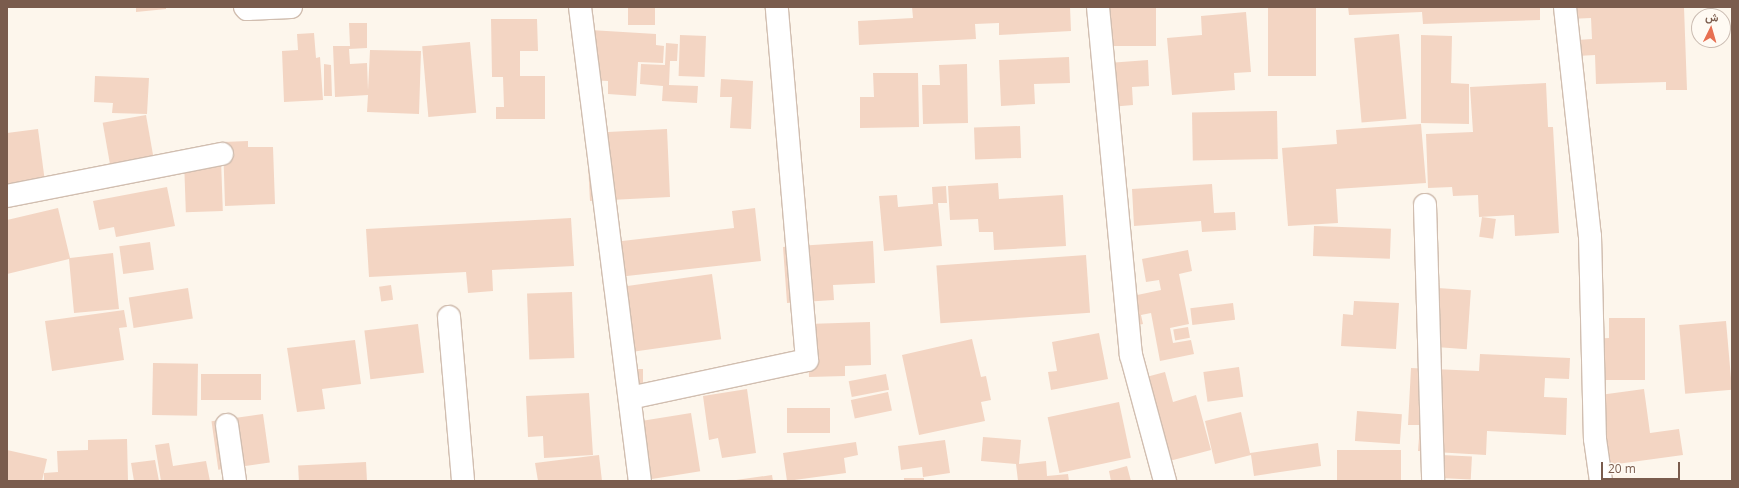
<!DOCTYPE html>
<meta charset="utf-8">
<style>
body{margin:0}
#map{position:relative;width:1739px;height:488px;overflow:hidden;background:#fdf6ec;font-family:"Open Sans",Vazirmatn,sans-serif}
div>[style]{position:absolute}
.building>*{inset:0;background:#f3d5c3;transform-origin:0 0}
.roads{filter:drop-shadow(1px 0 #d1beb0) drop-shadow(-1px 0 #d1beb0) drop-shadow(0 1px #d1beb0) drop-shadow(0 -1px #d1beb0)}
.minor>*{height:22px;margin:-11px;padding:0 11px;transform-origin:11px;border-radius:11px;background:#fff}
span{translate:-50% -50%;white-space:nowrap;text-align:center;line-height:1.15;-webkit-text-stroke:3.5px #fffaf3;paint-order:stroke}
.frame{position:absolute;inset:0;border:8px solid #7a5c4d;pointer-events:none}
.north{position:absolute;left:1691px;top:8px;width:40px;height:40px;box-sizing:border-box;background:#fffaf3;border:1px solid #cabbb1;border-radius:50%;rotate:5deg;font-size:11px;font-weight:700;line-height:16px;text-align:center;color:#7a5c4d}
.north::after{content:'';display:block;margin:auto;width:14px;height:18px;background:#e76f51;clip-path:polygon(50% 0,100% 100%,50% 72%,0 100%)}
.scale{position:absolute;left:1601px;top:462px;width:79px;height:18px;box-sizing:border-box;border:2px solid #7a5c4d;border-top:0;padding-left:5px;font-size:12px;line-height:14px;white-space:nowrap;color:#7a5c4d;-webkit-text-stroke:3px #fffaf3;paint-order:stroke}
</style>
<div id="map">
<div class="building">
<div style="clip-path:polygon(136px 7px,166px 7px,166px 9px,136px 12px)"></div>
<div style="left:628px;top:7px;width:27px;height:18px"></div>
<div style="clip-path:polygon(912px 7px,1070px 7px,1071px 31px,999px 35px,999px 23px,975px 24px,976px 39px,859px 45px,858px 21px,913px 18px)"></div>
<div style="left:1097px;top:7px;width:59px;height:39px"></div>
<div style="left:1268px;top:7px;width:48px;height:69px"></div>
<div style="clip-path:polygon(1348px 7px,1540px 7px,1540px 20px,1423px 24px,1422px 12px,1349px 15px)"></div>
<div style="clip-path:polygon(1568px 7px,1684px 7px,1687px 90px,1666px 90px,1666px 82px,1596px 84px,1595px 55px,1577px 56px,1577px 40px,1592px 39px,1591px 18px,1569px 19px)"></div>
<div style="clip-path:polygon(1246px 12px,1251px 72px,1234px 73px,1235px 90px,1172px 95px,1167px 38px,1202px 35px,1201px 16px)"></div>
<div style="clip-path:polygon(491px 19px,537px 19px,538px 51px,520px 51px,520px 76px,545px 76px,545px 119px,496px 119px,496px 107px,504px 107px,503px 77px,492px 77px)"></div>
<div style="clip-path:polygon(349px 23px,367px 23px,367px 48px,349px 49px,350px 64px,367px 63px,368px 90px,370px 50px,421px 51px,419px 114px,367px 112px,368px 95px,335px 97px,333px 46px,350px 46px)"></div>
<div style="clip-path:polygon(590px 30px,656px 34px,656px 45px,664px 46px,663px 63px,638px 62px,636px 96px,608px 94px,608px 81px,588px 80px)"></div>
<div style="clip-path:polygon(314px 33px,316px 58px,320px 57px,323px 100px,284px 102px,282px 51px,298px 50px,297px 34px)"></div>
<div style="left:1399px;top:34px;width:85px;height:45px;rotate:85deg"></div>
<div style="left:680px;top:35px;width:26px;height:41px;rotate:2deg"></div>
<div style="clip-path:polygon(1421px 35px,1452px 36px,1451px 83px,1469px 84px,1469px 124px,1421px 123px)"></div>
<div style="left:470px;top:42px;width:71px;height:48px;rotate:85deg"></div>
<div style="clip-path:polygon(666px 43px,678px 44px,677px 61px,670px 61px,669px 85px,698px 86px,697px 103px,662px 101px,663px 86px,640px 84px,641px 64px,665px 65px)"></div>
<div style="clip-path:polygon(1069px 57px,1070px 83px,1034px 84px,1035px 104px,1001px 106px,999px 60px)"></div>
<div style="clip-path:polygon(1148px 60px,1149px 86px,1132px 87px,1133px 105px,1099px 108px,1095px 64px)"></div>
<div style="clip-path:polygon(324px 64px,331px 65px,332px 96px,324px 96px)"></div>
<div style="clip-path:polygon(967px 64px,968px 123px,923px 124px,922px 85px,940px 85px,939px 65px)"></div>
<div style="clip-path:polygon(873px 73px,918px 73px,919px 127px,860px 128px,860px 97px,874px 97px)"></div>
<div style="clip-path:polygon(95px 76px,149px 78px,147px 114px,112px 113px,113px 103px,94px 102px)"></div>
<div style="clip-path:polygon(721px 79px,753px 81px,751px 129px,730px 128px,732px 97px,720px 97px)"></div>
<div style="clip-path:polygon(1546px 83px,1548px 127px,1553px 127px,1559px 233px,1515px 236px,1514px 215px,1479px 217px,1478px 195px,1453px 196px,1452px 187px,1428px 188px,1426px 134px,1473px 132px,1470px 87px)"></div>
<div style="left:1277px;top:111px;width:48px;height:85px;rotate:89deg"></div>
<div style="left:146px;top:115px;width:51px;height:44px;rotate:80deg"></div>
<div style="clip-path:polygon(1421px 124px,1426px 183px,1336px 189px,1338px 223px,1288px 226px,1282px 148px,1337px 144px,1336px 130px)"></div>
<div style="left:1020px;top:126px;width:32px;height:46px;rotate:88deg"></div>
<div style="clip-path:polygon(38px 129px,45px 182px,7px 187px,7px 133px)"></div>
<div style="clip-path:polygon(667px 129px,670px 197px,590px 201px,588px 164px,609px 163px,608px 132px)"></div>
<div style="clip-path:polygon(248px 141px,248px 147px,273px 147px,275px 204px,225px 206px,223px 142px)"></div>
<div style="left:221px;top:159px;width:52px;height:37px;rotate:88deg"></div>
<div style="clip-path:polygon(998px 183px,999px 199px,1063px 195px,1066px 246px,994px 250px,993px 232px,979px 232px,978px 219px,950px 220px,948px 186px)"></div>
<div style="clip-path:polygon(1212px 184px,1214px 213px,1235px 212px,1236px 230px,1202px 232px,1201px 221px,1134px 226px,1132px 189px)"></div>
<div style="clip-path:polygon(946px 186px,947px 203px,938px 203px,942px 246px,884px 251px,879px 196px,897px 195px,898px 207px,933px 204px,932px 187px)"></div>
<div style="clip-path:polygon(167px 187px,175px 226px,116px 237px,114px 227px,99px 230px,93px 201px)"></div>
<div style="clip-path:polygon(58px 208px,70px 258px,113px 253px,119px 309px,74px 313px,69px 259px,7px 274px,7px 220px)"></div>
<div style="clip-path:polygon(755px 208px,761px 261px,609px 278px,605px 243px,734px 228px,732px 211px)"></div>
<div style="left:1482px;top:217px;width:14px;height:20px;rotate:8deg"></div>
<div style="clip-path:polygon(571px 218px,574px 266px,492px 270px,493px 291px,468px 293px,466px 272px,369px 277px,366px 229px)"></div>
<div style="left:1314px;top:226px;width:77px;height:30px;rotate:2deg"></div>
<div style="clip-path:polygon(873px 241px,875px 283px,833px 285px,834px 300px,787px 303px,783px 247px)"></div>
<div style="left:150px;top:242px;width:28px;height:31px;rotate:82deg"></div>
<div style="clip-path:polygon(1188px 250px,1192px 271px,1179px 274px,1189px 324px,1170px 328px,1173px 343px,1191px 340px,1194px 354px,1160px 361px,1151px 313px,1141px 315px,1143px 324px,1129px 327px,1123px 298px,1161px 290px,1159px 280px,1146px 282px,1142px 259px)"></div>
<div style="left:1086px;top:255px;width:58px;height:150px;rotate:86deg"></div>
<div style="left:712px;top:274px;width:66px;height:89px;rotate:82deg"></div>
<div style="left:391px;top:285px;width:15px;height:12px;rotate:82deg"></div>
<div style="left:1423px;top:287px;width:48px;height:59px;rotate:4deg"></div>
<div style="left:188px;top:288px;width:31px;height:60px;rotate:81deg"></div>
<div style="left:572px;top:292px;width:66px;height:45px;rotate:88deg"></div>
<div style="clip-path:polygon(1354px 301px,1399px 303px,1396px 349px,1341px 346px,1343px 314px,1353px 315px)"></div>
<div style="left:1233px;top:303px;width:17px;height:43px;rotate:83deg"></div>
<div style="clip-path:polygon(124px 310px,127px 327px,119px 328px,124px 360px,52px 371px,45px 321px)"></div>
<div style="clip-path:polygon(1609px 318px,1645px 318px,1645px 380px,1601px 380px,1589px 339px,1609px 338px)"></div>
<div style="left:1726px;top:321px;width:69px;height:47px;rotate:85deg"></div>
<div style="clip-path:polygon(870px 322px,871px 365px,845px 366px,845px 376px,809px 377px,807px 324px)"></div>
<div style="left:418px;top:324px;width:49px;height:54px;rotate:83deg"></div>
<div style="left:1188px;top:327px;width:11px;height:15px;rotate:80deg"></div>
<div style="clip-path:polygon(1099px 333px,1108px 379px,1051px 390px,1048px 372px,1057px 371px,1052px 342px)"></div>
<div style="clip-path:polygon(972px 339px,981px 377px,986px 376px,991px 400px,981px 402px,985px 421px,919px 435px,902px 355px)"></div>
<div style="clip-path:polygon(355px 340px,361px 384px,322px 389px,325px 409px,297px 412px,287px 348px)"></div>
<div style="clip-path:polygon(1480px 354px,1570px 358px,1569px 379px,1545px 378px,1544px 397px,1567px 398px,1566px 435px,1487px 431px,1486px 455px,1418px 451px,1420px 425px,1408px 425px,1411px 368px,1479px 371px)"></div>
<div style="left:153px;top:363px;width:45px;height:52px;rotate:1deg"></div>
<div style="left:1239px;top:367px;width:30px;height:36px;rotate:82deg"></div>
<div style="left:643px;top:369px;width:14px;height:24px;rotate:90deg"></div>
<div style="clip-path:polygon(1165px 372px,1173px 402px,1196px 395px,1211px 450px,1158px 464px,1135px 380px)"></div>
<div style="left:261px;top:374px;width:26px;height:60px;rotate:90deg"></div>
<div style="left:886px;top:374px;width:16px;height:38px;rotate:79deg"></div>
<div style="clip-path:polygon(747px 389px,756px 453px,722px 458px,718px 438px,709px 440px,703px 396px)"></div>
<div style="clip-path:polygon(1644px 389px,1650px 433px,1679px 429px,1683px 455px,1595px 467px,1585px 397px)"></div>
<div style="left:888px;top:392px;width:19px;height:38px;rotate:78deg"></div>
<div style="clip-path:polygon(589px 393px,593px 455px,544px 458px,543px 436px,528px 437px,526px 396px)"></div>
<div style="left:1119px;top:402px;width:57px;height:73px;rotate:78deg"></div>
<div style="left:787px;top:408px;width:43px;height:25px"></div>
<div style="left:1357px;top:411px;width:45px;height:30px;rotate:4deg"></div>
<div style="clip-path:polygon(1241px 412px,1250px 453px,1318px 443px,1321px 466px,1254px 476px,1251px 455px,1215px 464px,1205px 421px)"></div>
<div style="left:691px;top:413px;width:59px;height:52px;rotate:81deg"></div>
<div style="left:263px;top:414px;width:49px;height:52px;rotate:82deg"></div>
<div style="clip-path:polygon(983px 437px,1021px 440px,1019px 464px,1046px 461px,1047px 476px,1068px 474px,1069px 481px,1018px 481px,1016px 464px,981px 461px)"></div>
<div style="clip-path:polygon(127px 439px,128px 481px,44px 481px,44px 473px,58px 472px,57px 451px,88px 450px,88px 440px)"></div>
<div style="clip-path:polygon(945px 440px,950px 473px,923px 477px,922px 467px,901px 470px,898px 446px)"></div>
<div style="clip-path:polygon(856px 442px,858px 455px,844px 458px,846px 473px,787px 481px,783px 453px)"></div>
<div style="clip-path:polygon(169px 443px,173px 466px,206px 461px,210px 481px,161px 481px,155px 445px)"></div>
<div style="clip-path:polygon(7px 450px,47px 459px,42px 481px,7px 481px)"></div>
<div style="left:1337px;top:450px;width:64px;height:31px"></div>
<div style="left:1422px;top:454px;width:50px;height:23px;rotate:3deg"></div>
<div style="clip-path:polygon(599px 455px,602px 481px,538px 481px,535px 463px)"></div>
<div style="clip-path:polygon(155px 460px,159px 481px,134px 481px,131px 463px)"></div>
<div style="left:366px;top:462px;width:19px;height:68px;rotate:87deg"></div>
<div style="clip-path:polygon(1127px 466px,1131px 481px,1111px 481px,1109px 471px)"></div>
<div style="clip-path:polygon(772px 475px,773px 481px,736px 481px,736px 480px)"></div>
<div style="left:904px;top:478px;width:20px;height:3px"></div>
</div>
<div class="roads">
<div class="minor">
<div style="left:245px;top:7px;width:3px;rotate:45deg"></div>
<div style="left:247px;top:9px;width:44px;rotate:-2.6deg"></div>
<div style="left:580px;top:7px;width:478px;rotate:82.8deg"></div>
<div style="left:1098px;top:7px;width:350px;rotate:84.6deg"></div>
<div style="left:1131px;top:355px;width:131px;rotate:74.9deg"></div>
<div style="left:1565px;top:7px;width:230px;rotate:83.8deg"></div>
<div style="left:1590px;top:236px;width:203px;rotate:88.6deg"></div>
<div style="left:1595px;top:439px;width:42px;rotate:81.9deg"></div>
<div style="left:7px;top:196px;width:219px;rotate:-11.1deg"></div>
<div style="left:1425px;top:205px;width:276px;rotate:88.3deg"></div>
<div style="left:449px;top:317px;width:165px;rotate:85.1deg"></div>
<div style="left:630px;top:398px;width:181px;rotate:-12.1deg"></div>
<div style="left:807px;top:360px;width:354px;rotate:-94.9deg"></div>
<div style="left:227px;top:425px;width:57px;rotate:81.9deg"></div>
</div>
</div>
<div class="frame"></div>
<div class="north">ش</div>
<div class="scale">20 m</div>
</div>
